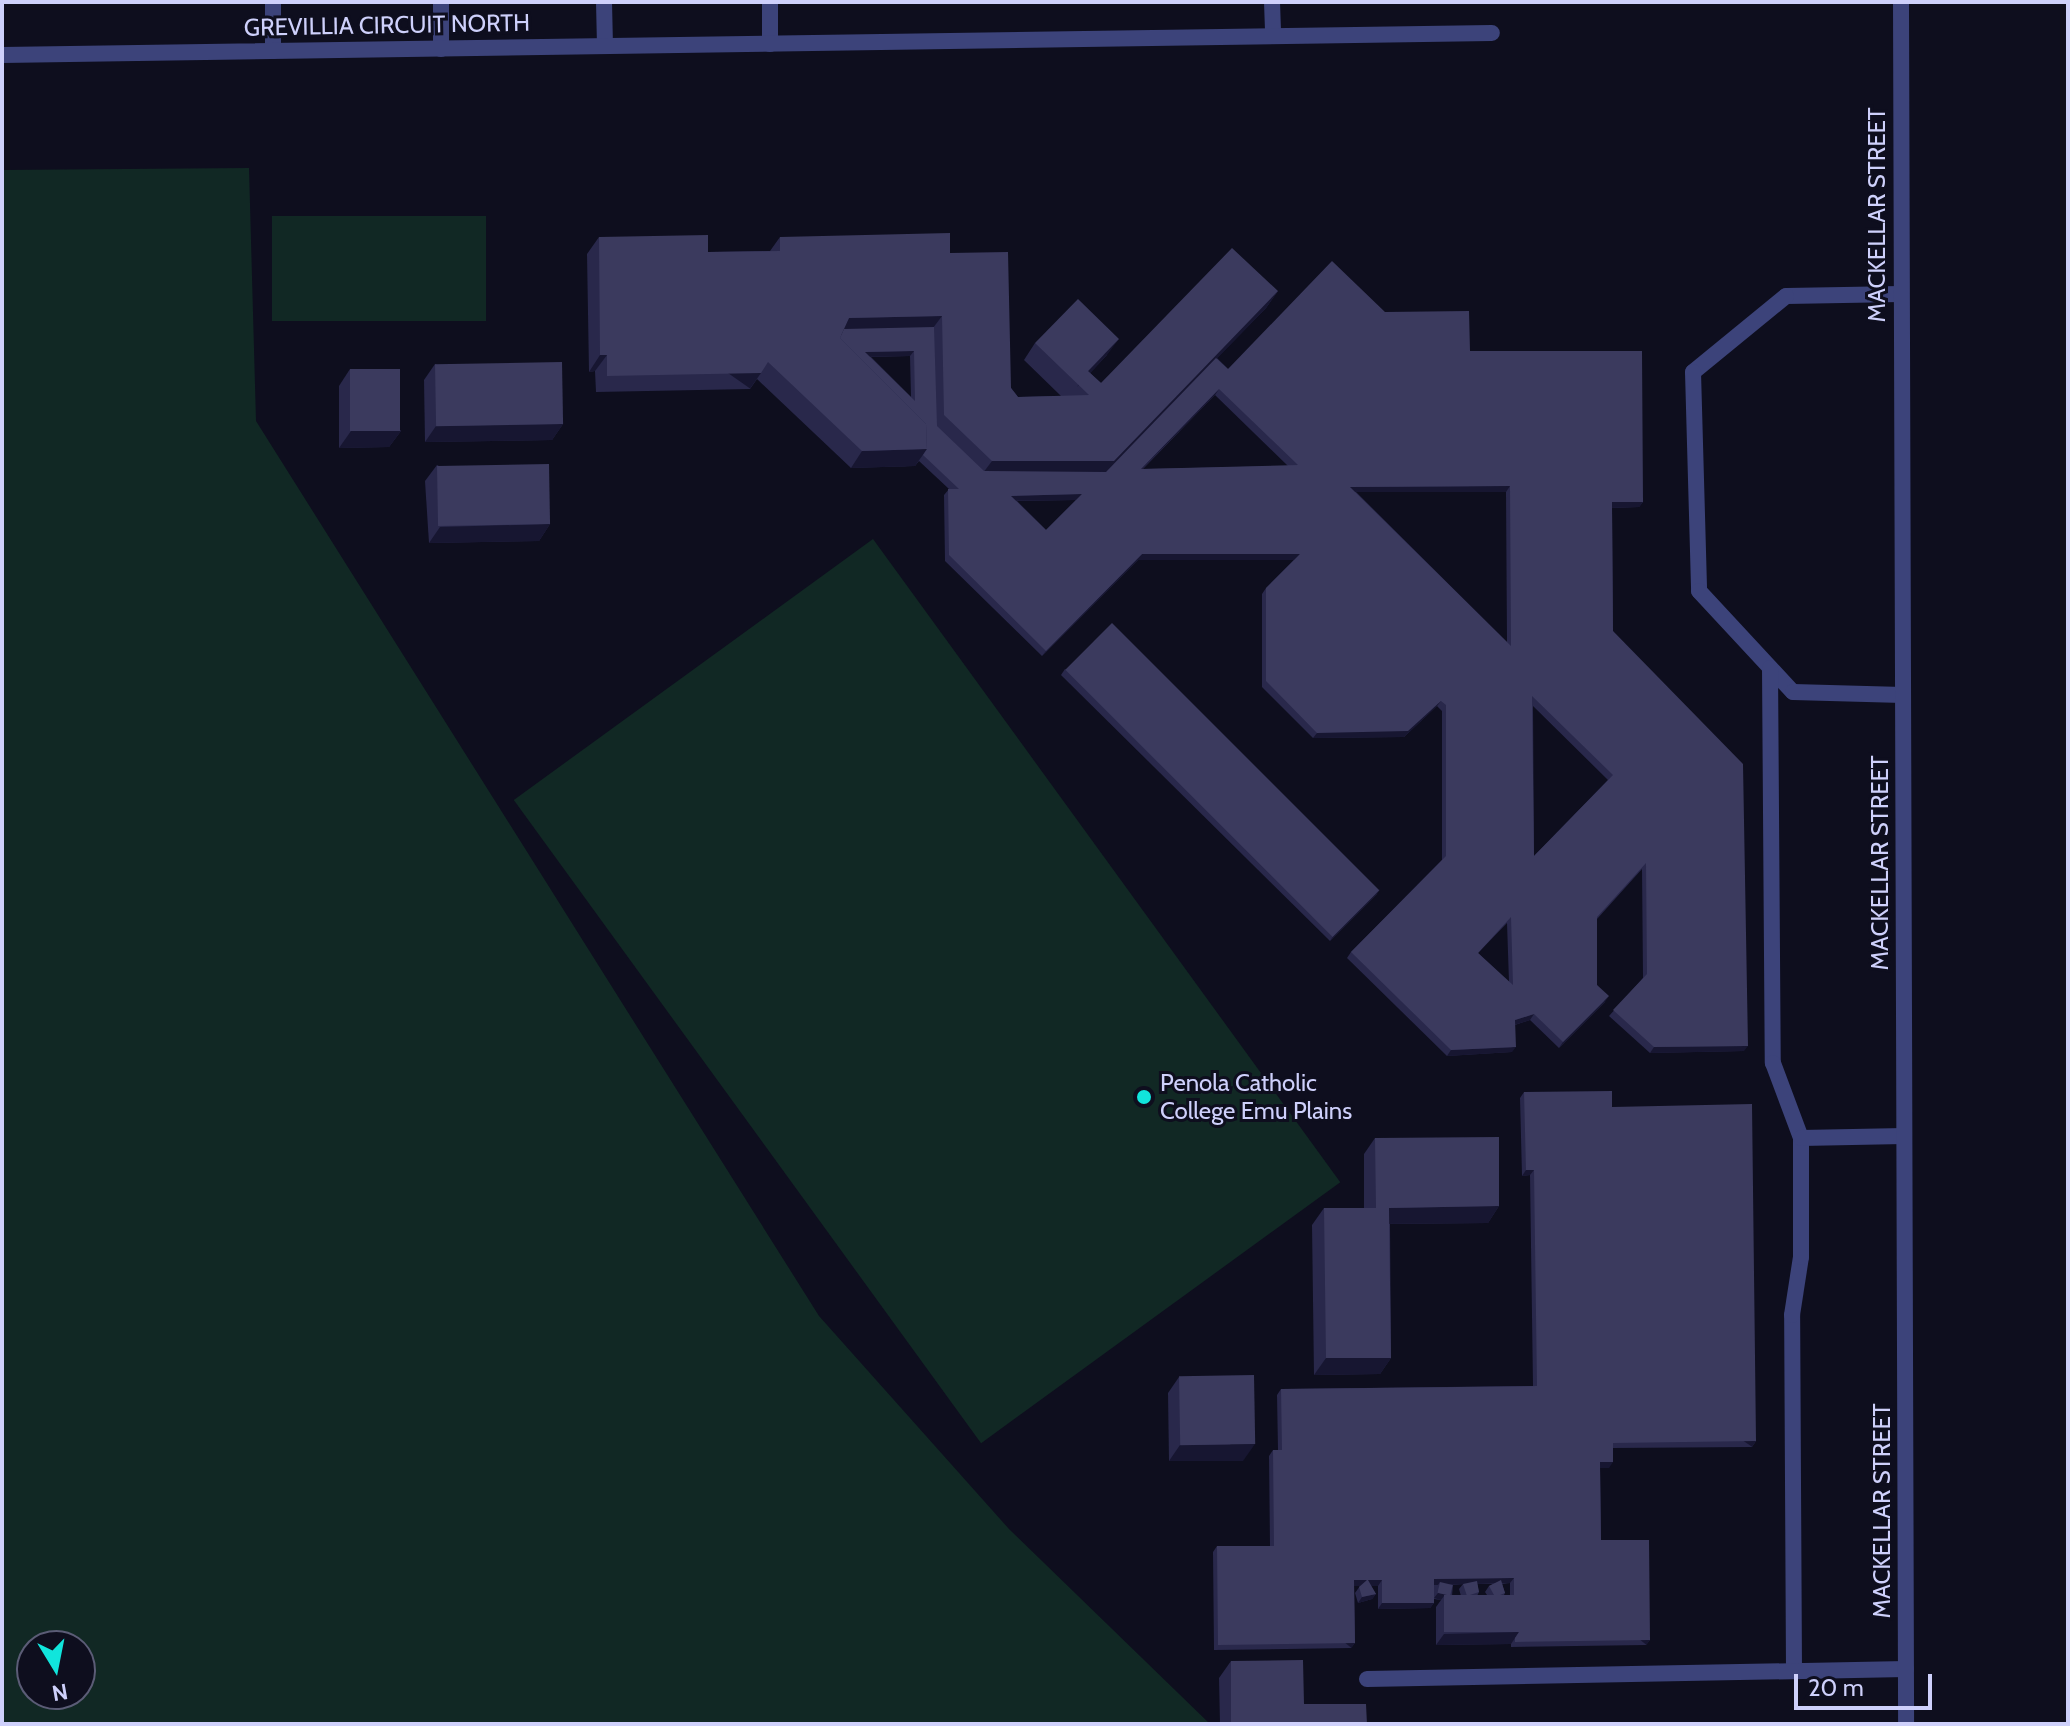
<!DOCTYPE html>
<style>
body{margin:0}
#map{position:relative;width:2070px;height:1726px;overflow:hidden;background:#0e0e1e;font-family:Cabin,sans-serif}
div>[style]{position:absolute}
.green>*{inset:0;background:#112824;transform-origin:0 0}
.service>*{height:16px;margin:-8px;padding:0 8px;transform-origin:8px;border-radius:8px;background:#3c437a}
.minor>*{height:16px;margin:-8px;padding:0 8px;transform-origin:8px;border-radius:8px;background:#3c437a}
.wall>*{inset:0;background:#29284b}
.shaded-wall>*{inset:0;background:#171631;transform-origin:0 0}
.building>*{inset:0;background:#3b3a5e;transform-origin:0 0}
.dots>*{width:22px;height:22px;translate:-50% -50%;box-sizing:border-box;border:4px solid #0e0e1e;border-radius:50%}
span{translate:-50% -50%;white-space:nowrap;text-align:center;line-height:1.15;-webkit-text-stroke:6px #0e0e1e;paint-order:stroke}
.street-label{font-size:24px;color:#ced0fb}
.poi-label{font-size:24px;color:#ced0fb}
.left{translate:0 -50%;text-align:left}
.frame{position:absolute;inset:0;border:4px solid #ced0fb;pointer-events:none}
.north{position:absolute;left:16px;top:1630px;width:80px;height:80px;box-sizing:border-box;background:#0e0e1e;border:2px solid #5b5c76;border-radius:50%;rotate:170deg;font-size:22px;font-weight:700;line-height:32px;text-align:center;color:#ced0fb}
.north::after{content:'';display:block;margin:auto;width:28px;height:36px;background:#11e5dc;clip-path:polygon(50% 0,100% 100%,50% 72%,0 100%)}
.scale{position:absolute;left:1794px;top:1674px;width:138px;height:36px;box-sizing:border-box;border:4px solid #ced0fb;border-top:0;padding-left:10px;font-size:24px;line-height:28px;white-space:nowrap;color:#ced0fb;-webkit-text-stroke:6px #0e0e1e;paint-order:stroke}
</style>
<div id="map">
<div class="green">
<div style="clip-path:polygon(evenodd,249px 168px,256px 421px,819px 1316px,1009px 1529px,1210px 1724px,2px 1724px,2px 170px,249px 168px,32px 1646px,80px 1646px,80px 1694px,32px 1694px,32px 1646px)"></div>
<div style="left:486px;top:216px;width:105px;height:214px;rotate:90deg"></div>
<div style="left:873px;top:539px;width:795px;height:444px;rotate:54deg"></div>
</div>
<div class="service">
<div style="left:1901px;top:294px;width:115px;rotate:179deg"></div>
<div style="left:1786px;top:296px;width:120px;rotate:140.7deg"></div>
<div style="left:1693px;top:372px;width:219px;rotate:88.4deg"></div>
<div style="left:1699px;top:591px;width:138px;rotate:47.1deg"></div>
<div style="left:1793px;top:692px;width:110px;rotate:1.6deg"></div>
<div style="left:1770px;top:668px;width:395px;rotate:89.6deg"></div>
<div style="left:1773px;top:1063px;width:80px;rotate:69.5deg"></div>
<div style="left:1794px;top:1671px;width:356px;rotate:-90.3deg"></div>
<div style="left:1792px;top:1315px;width:59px;rotate:-81.2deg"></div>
<div style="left:1801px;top:1257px;width:119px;rotate:-90deg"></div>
<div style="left:1801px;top:1138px;width:103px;rotate:-1.1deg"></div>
<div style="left:1367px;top:1679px;width:539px;rotate:-1.06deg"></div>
</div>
<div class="minor">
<div style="left:273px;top:2px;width:49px;rotate:90deg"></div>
<div style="left:441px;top:2px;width:47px;rotate:90deg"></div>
<div style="left:604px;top:2px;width:44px;rotate:88.7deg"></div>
<div style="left:770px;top:2px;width:42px;rotate:90deg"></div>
<div style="left:1272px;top:2px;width:34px;rotate:88deg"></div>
<div style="left:1901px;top:2px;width:1722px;rotate:89.83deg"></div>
<div style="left:2px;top:55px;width:1490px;rotate:-0.85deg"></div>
</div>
<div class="wall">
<div style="clip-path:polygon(evenodd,599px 237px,708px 252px,770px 251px,780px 237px,950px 253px,1011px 388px,1018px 397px,1061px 396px,1024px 360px,1035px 343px,1107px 355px,1090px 373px,1101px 383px,1278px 291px,1266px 308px,1217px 358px,1228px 369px,1385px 312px,1470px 351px,1643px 502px,1639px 507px,1612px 508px,1613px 631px,1744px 1051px,1650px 1053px,1609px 1016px,1643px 978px,1642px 869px,1597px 919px,1597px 985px,1605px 1002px,1559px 1048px,1530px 1020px,1515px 1025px,1512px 1052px,1447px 1056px,1347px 958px,1351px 952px,1442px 860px,1442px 711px,1437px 706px,1404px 737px,1313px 738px,1262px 687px,1262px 594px,1266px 588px,1294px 560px,1138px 560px,1042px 656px,945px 561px,944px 495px,949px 489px,919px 461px,915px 466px,851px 468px,757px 379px,750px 389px,596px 392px,595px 371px,589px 372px,587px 254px,599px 237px,910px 356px,911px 397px,871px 357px,910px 356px,599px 237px,1215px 395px,1288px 466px,1143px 469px,1215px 395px,599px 237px,1356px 492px,1506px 492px,1507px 642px,1356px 492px,599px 237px,1076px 500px,1046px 530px,1017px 501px,1076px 500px,599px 237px,1533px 706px,1608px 780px,1534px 856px,1533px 706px,599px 237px,1507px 923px,1509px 982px,1478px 953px,1507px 923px)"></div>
<div style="clip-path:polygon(435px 364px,563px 424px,552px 440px,425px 442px,424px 380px)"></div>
<div style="clip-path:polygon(350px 369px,401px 431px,389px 447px,339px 448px,339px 386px)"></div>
<div style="clip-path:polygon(437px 465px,550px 524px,539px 541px,429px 543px,425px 481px)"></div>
<div style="clip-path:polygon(1065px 669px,1377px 894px,1330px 941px,1061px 675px)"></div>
<div style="clip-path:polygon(evenodd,1524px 1092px,1612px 1107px,1756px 1441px,1752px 1447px,1613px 1448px,1609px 1468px,1600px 1468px,1601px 1540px,1650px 1640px,1646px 1645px,1511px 1647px,1511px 1644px,1436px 1645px,1436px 1607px,1441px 1600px,1434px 1599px,1434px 1603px,1430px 1608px,1378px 1609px,1378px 1586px,1371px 1586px,1376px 1594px,1372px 1599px,1358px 1603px,1355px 1593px,1360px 1586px,1354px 1586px,1355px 1643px,1351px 1648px,1214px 1650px,1213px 1552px,1217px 1546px,1270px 1546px,1269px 1456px,1273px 1450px,1278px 1450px,1277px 1395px,1281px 1389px,1533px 1386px,1530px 1175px,1522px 1176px,1520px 1098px,1524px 1092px,1510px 1583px,1510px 1595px,1504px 1595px,1505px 1593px,1502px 1584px,1510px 1583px,1524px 1092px,1463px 1584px,1459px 1589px,1461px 1596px,1452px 1596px,1453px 1585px,1463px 1584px,1524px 1092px,1477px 1584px,1493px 1584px,1489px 1586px,1485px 1592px,1487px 1595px,1477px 1596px,1479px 1592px,1477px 1584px)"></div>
<div style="clip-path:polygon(1375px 1138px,1499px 1206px,1488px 1223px,1390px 1224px,1391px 1358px,1380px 1374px,1314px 1375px,1312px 1225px,1324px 1208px,1364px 1208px,1364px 1154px)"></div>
<div style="clip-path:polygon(1179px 1377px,1243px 1461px,1169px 1461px,1168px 1393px)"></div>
<div style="clip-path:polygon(1231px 1661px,1304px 1704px,1367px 1724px,1220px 1724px,1219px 1678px)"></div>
</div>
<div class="shaded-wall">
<div style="clip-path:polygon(1278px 291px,1266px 308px,1102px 477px,980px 477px,992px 461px)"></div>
<div style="clip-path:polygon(942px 316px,930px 332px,839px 335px,849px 318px)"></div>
<div style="clip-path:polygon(1119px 339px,1107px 355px,1077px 387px,1088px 371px)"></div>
<div style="clip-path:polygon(914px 351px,910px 356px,861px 357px,865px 352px)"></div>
<div style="clip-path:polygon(600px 355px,607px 355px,595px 371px,589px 372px)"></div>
<div style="left:761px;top:373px;width:19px;height:154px;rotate:125deg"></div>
<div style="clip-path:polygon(1219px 389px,1215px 395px,1137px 474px,1141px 469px)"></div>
<div style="clip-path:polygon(563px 424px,552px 440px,425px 442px,436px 426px)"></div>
<div style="clip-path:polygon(351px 431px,401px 431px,389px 447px,339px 448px)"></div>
<div style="clip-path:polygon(927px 449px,915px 466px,851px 468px,862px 451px)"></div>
<div style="clip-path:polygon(1510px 486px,1506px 492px,1346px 492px,1350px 487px)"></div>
<div style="clip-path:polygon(1082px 494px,1078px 500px,1007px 501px,1011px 496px)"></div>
<div style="clip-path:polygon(1612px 502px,1643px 502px,1639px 507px,1608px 508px)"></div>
<div style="clip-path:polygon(550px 524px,539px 541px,429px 543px,440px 527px)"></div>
<div style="clip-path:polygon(1142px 554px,1300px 554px,1296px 560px,1138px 560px,1042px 656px,1046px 651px)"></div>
<div style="clip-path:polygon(1441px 701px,1437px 706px,1404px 737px,1313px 738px,1317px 733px)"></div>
<div style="clip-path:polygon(1381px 888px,1377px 894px,1330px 941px,1334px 935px)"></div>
<div style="clip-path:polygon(1609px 996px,1605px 1002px,1559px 1048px,1563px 1042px)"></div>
<div style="clip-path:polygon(1534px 1014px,1530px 1020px,1511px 1026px,1515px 1020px)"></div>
<div style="clip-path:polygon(1748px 1046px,1744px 1051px,1650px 1053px,1654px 1047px)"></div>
<div style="clip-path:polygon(1516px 1047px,1512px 1052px,1447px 1056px,1451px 1050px)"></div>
<div style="clip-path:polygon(1526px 1170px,1534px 1170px,1530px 1175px,1522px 1176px)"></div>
<div style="clip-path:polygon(1499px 1206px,1488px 1223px,1378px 1224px,1389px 1208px)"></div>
<div style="clip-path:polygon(1326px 1358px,1391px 1358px,1380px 1374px,1314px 1375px)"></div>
<div style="left:1756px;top:1441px;width:7px;height:143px;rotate:124deg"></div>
<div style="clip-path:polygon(1255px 1444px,1243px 1461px,1169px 1461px,1180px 1445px)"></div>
<div style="clip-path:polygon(1600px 1462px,1613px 1462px,1609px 1468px,1596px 1468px)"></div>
<div style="clip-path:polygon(1514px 1578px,1510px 1583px,1440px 1585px,1440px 1582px,1438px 1585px,1430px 1585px,1434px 1579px)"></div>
<div style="clip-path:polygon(1354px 1580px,1367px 1580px,1363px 1586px,1350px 1586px)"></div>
<div style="clip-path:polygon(1368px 1580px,1382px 1580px,1378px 1586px,1364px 1586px)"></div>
<div style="clip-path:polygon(1438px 1593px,1452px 1596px,1444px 1596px,1441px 1600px,1434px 1598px)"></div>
<div style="clip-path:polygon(1376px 1594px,1372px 1599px,1358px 1603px,1362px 1597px)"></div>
<div style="clip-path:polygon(1382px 1603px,1434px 1603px,1430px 1608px,1378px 1609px)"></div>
<div style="clip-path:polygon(1519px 1632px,1511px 1644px,1436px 1645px,1444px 1634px)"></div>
<div style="left:1650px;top:1640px;width:6px;height:135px;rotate:129deg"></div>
<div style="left:1355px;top:1643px;width:6px;height:137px;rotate:129deg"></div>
</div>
<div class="building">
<div style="clip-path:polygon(950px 233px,950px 253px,1008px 252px,1011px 388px,1018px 397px,1089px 395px,1035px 343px,1078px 299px,1119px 339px,1088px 371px,1101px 383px,1232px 248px,1278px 291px,1114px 461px,992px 461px,944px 415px,942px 316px,849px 318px,840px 338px,926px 424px,927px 449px,862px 451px,768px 362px,761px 373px,607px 376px,607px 355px,600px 355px,599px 237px,708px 235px,708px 252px,780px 251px,780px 237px)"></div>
<div style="clip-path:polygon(evenodd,1332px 261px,1385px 312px,1469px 311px,1470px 351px,1642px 351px,1643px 502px,1612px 502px,1613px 631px,1743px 764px,1748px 1046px,1654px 1047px,1613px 1010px,1647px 974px,1646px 863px,1597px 917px,1597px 985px,1609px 996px,1563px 1042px,1534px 1014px,1515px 1020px,1516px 1047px,1451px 1050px,1351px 952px,1446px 856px,1446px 705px,1441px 701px,1408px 731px,1317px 733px,1266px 681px,1266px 588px,1300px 554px,1142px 554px,1046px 651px,949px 555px,948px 489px,959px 489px,923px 455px,927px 449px,926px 424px,840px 338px,844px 329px,934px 327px,937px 426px,984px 471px,1106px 472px,1216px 358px,1228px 369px,1332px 261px,914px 351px,915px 401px,865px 352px,914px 351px,1332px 261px,1219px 389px,1298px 465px,1141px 469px,1219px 389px,1332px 261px,1510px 486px,1511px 646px,1350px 487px,1510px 486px,1332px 261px,1082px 494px,1046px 530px,1011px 496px,1082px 494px,1332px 261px,1532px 696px,1613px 775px,1534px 856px,1532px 696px,1332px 261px,1511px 917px,1513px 985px,1478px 953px,1511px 917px)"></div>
<div style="left:562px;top:362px;width:62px;height:127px;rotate:89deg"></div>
<div style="left:350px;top:369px;width:50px;height:62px"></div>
<div style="left:549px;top:464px;width:60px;height:112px;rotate:89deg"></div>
<div style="left:1112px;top:623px;width:378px;height:66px;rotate:45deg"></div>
<div style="clip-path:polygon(1612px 1091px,1612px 1107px,1752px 1104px,1756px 1441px,1613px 1443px,1613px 1462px,1600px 1462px,1601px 1540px,1649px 1540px,1650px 1640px,1515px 1642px,1515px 1638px,1519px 1632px,1519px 1595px,1514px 1595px,1514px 1578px,1434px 1579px,1434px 1603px,1382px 1603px,1382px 1580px,1368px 1580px,1376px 1594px,1362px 1597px,1359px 1587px,1367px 1580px,1354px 1580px,1355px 1643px,1218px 1645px,1217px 1546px,1274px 1546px,1273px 1450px,1282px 1450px,1281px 1389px,1537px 1386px,1534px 1170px,1526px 1170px,1524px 1092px)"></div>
<div style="clip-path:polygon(1499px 1137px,1499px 1206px,1389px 1208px,1391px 1358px,1326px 1358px,1324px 1208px,1376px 1208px,1375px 1138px)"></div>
<div style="left:1254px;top:1375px;width:69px;height:75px;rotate:89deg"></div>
<div style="clip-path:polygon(1501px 1580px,1505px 1593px,1500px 1595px,1494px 1595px,1489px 1586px)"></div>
<div style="clip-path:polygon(1477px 1581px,1479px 1592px,1467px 1596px,1463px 1584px)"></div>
<div style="left:1440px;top:1582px;width:13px;height:11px;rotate:13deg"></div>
<div style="left:1519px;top:1595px;width:37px;height:75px;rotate:90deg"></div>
<div style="clip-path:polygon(1303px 1660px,1304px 1704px,1366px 1704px,1367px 1724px,1231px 1724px,1231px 1661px)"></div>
</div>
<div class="dots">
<div style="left:1144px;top:1097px;background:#11e5dc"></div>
</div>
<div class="street-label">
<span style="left:387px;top:25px;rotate:-1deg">GREVILLIA CIRCUIT NORTH</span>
<span style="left:1877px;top:215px;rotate:-90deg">MACKELLAR STREET</span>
<span style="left:1880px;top:863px;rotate:-90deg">MACKELLAR STREET</span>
<span style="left:1882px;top:1511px;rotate:-90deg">MACKELLAR STREET</span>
</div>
<div class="poi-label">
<span class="left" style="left:1160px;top:1097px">Penola Catholic<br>College Emu Plains</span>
</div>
<div class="frame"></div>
<div class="north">N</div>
<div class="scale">20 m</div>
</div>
